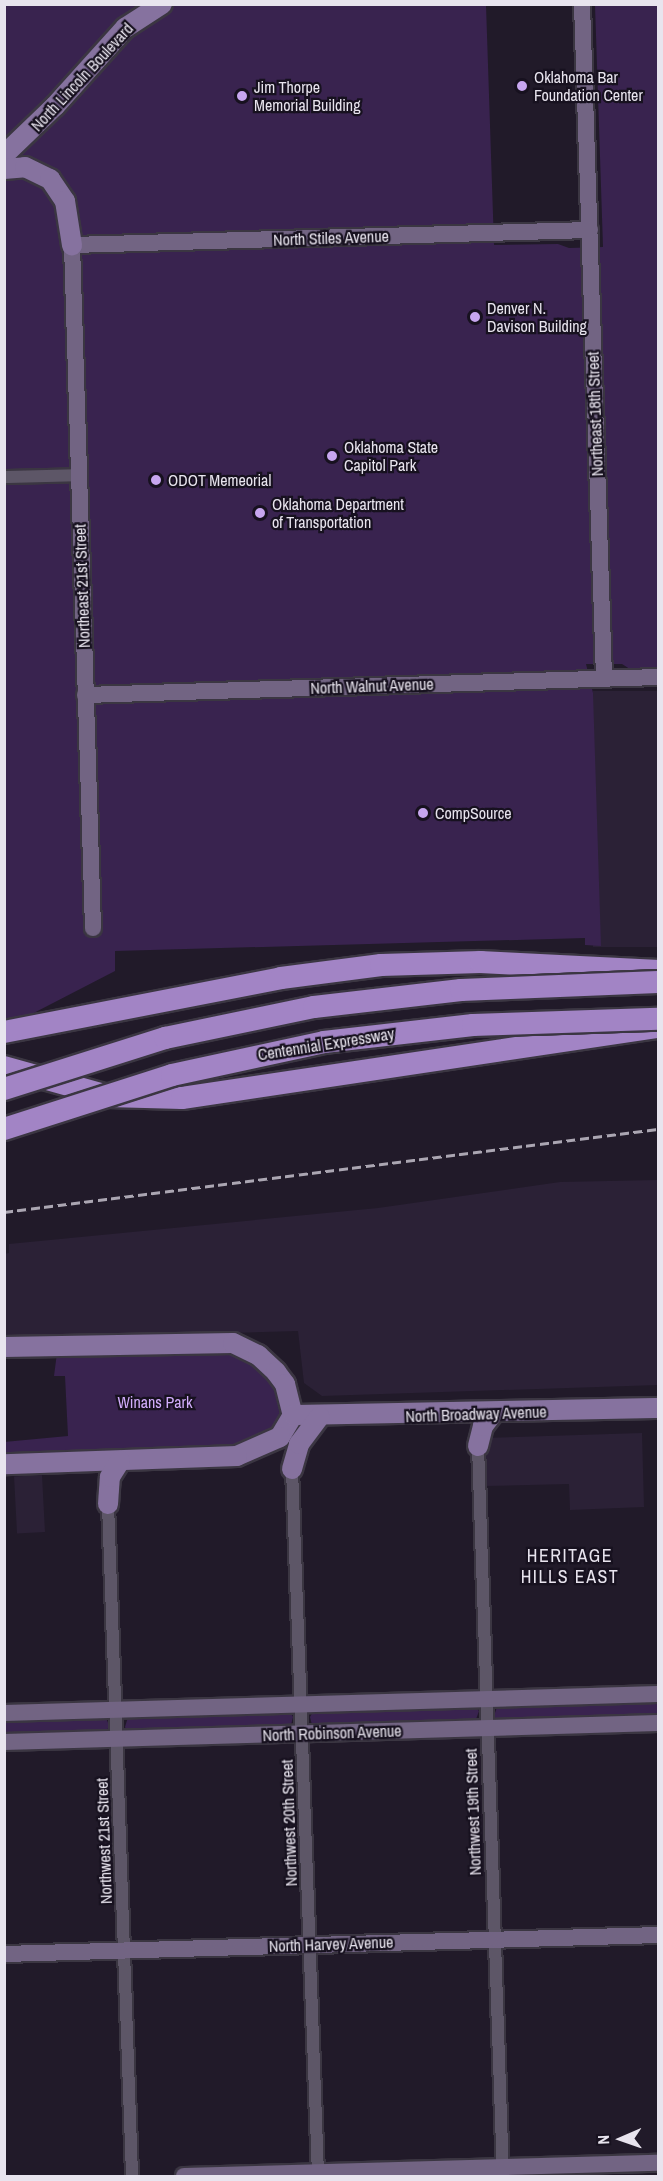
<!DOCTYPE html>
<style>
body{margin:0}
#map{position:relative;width:663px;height:2181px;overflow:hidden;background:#211a29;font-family:"Archivo Narrow",sans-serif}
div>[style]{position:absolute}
.built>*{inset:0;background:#2b2136;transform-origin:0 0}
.green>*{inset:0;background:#39234f}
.roads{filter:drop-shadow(2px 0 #3b3642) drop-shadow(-2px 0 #3b3642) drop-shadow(0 2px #3b3642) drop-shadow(0 -2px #3b3642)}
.street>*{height:12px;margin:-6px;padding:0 6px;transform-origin:6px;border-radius:6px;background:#5d5667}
.secondary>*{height:16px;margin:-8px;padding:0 8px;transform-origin:8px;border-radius:8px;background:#726483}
.primary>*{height:20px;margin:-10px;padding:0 10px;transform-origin:10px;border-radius:10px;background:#86729f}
.highway>*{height:22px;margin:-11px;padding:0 11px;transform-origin:11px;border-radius:11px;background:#a284c5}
.rail>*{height:3px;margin-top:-1.5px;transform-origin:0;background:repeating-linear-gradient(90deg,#aba6b2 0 9px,transparent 0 13.5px)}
.bridges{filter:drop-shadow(2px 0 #3b3642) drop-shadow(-2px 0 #3b3642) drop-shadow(0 2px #3b3642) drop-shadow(0 -2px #3b3642)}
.highway-bridge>*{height:22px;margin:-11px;padding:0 11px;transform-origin:11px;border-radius:11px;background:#a284c5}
.dots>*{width:16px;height:16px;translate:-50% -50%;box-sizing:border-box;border:3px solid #17111f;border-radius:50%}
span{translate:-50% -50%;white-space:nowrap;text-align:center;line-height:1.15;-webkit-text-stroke:4.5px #17111f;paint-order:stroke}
.street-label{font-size:16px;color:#e8e4ee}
.poi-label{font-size:16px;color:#e8e4ee}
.left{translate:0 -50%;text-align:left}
.park-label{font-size:16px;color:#d2adfc}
.neighbourhood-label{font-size:18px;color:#e8e4ee;letter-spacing:1.5px}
.frame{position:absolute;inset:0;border:6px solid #e8e4ee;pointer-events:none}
.north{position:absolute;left:591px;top:2109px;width:60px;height:60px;-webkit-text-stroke:4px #17111f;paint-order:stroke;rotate:268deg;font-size:16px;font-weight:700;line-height:24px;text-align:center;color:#e8e4ee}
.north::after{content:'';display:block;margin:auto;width:21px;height:27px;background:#e8e4ee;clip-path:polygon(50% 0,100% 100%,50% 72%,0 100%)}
</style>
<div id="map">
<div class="built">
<div style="left:658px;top:691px;width:256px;height:65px;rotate:90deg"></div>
<div style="clip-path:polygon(658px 1180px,658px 1385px,322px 1396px,304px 1383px,298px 1331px,5px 1340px,4px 1254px,9px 1253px,9px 1244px,378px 1208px,560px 1182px)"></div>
<div style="clip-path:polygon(642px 1433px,644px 1507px,570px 1510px,569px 1484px,485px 1486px,484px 1438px)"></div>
<div style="left:42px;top:1475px;width:57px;height:28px;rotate:87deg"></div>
</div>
<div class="green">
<div style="clip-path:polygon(5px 5px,486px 5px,494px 245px,558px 244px,569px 248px,603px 247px,595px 5px,658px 5px,658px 670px,633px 671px,622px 664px,586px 664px,593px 693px,601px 946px,585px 945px,585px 938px,115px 951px,115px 971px,24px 1018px,5px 1019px)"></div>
<div style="clip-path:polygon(220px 1348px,253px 1360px,276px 1385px,282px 1400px,282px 1416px,275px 1430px,245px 1446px,5px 1458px,4px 1442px,68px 1436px,65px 1376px,54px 1376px,57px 1353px)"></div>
<div style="clip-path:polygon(658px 1700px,658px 1718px,497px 1721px,494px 1716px,497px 1707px)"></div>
<div style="clip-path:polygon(474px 1706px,479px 1711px,475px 1722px,312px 1725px,310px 1717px,314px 1710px)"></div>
<div style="clip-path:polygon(290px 1712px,293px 1717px,291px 1725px,128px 1733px,125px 1727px,128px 1717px)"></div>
<div style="clip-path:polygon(4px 1718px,106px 1718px,109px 1725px,107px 1731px,5px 1737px)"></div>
</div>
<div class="roads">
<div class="street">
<div style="left:4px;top:477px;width:75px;rotate:-1.5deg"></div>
<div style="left:478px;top:1446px;width:730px;rotate:88.04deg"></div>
<div style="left:292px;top:1469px;width:707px;rotate:87.89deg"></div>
<div style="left:108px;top:1504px;width:672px;rotate:87.95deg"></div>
</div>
<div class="secondary">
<div style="left:582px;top:4px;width:675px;rotate:88.13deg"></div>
<div style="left:85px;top:695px;width:573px;rotate:-1.8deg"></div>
<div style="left:93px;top:928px;width:683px;rotate:-91.76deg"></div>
<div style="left:72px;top:245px;width:518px;rotate:-1.66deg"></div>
<div style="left:4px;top:1713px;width:654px;rotate:-1.66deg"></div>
<div style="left:4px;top:1742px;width:654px;rotate:-1.66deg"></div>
<div style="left:4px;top:1954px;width:654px;rotate:-1.66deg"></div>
<div style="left:184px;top:2176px;width:474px;rotate:-1.6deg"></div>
</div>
<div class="primary">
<div style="left:4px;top:155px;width:71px;rotate:-43.9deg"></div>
<div style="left:55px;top:106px;width:105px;rotate:-48.1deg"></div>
<div style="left:125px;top:28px;width:44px;rotate:-33deg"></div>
<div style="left:4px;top:169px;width:21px;rotate:-5deg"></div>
<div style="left:25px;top:167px;width:28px;rotate:26deg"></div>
<div style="left:50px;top:179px;width:27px;rotate:56deg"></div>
<div style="left:65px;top:201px;width:45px;rotate:81deg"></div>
<div style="left:4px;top:1347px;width:229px;rotate:-1deg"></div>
<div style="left:233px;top:1343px;width:28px;rotate:26deg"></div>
<div style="left:258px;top:1355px;width:25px;rotate:43deg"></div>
<div style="left:276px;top:1372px;width:15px;rotate:53deg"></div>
<div style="left:285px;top:1384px;width:32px;rotate:76deg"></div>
<div style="left:293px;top:1415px;width:26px;rotate:121deg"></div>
<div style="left:280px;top:1437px;width:47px;rotate:156.2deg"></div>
<div style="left:237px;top:1456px;width:233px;rotate:178deg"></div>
<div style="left:293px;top:1415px;width:365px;rotate:-1.1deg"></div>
<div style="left:478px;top:1446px;width:21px;rotate:-76deg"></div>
<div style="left:483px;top:1426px;width:16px;rotate:-52deg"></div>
<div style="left:292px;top:1469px;width:26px;rotate:-74deg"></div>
<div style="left:299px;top:1444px;width:34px;rotate:-53deg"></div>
<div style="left:108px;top:1504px;width:27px;rotate:-86deg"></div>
<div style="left:110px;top:1477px;width:19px;rotate:-58deg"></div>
</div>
<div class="highway">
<div style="left:4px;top:1032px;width:282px;rotate:-11deg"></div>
<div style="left:281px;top:978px;width:101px;rotate:-7.4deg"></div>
<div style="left:381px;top:965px;width:100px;rotate:-1.7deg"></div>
<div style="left:481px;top:962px;width:177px;rotate:2.9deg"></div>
<div style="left:4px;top:1067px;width:108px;rotate:15.6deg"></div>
<div style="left:108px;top:1096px;width:74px;rotate:1.5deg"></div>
<div style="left:182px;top:1098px;width:481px;rotate:-8.5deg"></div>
</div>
</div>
<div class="rail">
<div style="left:4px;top:1212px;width:659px;rotate:-7.23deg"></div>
</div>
<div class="bridges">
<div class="highway-bridge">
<div style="left:4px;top:1089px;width:169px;rotate:-17.6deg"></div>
<div style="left:165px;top:1038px;width:152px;rotate:-11.8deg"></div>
<div style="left:314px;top:1007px;width:148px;rotate:-6.6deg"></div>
<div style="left:461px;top:990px;width:197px;rotate:-2.3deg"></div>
<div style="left:4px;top:1129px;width:176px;rotate:-17.8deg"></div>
<div style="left:172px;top:1075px;width:156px;rotate:-12.2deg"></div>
<div style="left:324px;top:1042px;width:150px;rotate:-6.5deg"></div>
<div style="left:473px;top:1025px;width:185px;rotate:-1.9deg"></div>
</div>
</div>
<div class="dots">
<div style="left:522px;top:86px;background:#c7a6ef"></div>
<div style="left:242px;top:96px;background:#c7a6ef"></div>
<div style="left:475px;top:317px;background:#c7a6ef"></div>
<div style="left:332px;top:456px;background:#c7a6ef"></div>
<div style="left:156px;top:480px;background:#c7a6ef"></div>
<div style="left:260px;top:513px;background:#c7a6ef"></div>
<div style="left:423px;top:813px;background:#c7a6ef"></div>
</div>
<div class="street-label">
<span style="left:82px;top:77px;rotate:-47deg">North Lincoln Boulevard</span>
<span style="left:331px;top:238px;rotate:-2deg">North Stiles Avenue</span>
<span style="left:595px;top:414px;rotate:-92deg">Northeast 18th Street</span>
<span style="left:82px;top:586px;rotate:-92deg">Northeast 21st Street</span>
<span style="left:372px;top:686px;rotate:-2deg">North Walnut Avenue</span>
<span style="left:326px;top:1044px;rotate:-9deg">Centennial Expressway</span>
<span style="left:476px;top:1414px;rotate:-2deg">North Broadway Avenue</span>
<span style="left:332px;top:1733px;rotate:-2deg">North Robinson Avenue</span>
<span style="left:473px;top:1812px;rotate:-92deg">Northwest 19th Street</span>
<span style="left:289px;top:1823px;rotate:-92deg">Northwest 20th Street</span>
<span style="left:104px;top:1841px;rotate:-92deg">Northwest 21st Street</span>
<span style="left:331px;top:1944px;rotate:-2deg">North Harvey Avenue</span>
</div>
<div class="poi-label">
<span class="left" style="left:534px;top:86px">Oklahoma Bar<br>Foundation Center</span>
<span class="left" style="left:254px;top:96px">Jim Thorpe<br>Memorial Building</span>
<span class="left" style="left:487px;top:317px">Denver N.<br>Davison Building</span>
<span class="left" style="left:344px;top:456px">Oklahoma State<br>Capitol Park</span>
<span class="left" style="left:168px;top:480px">ODOT Memeorial</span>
<span class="left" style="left:272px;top:513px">Oklahoma Department<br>of Transportation</span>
<span class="left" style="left:435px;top:813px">CompSource</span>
</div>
<div class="park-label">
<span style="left:155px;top:1402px">Winans Park</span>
</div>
<div class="neighbourhood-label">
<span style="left:570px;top:1567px">HERITAGE<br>HILLS EAST</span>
</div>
<div class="frame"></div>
<div class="north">N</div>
</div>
